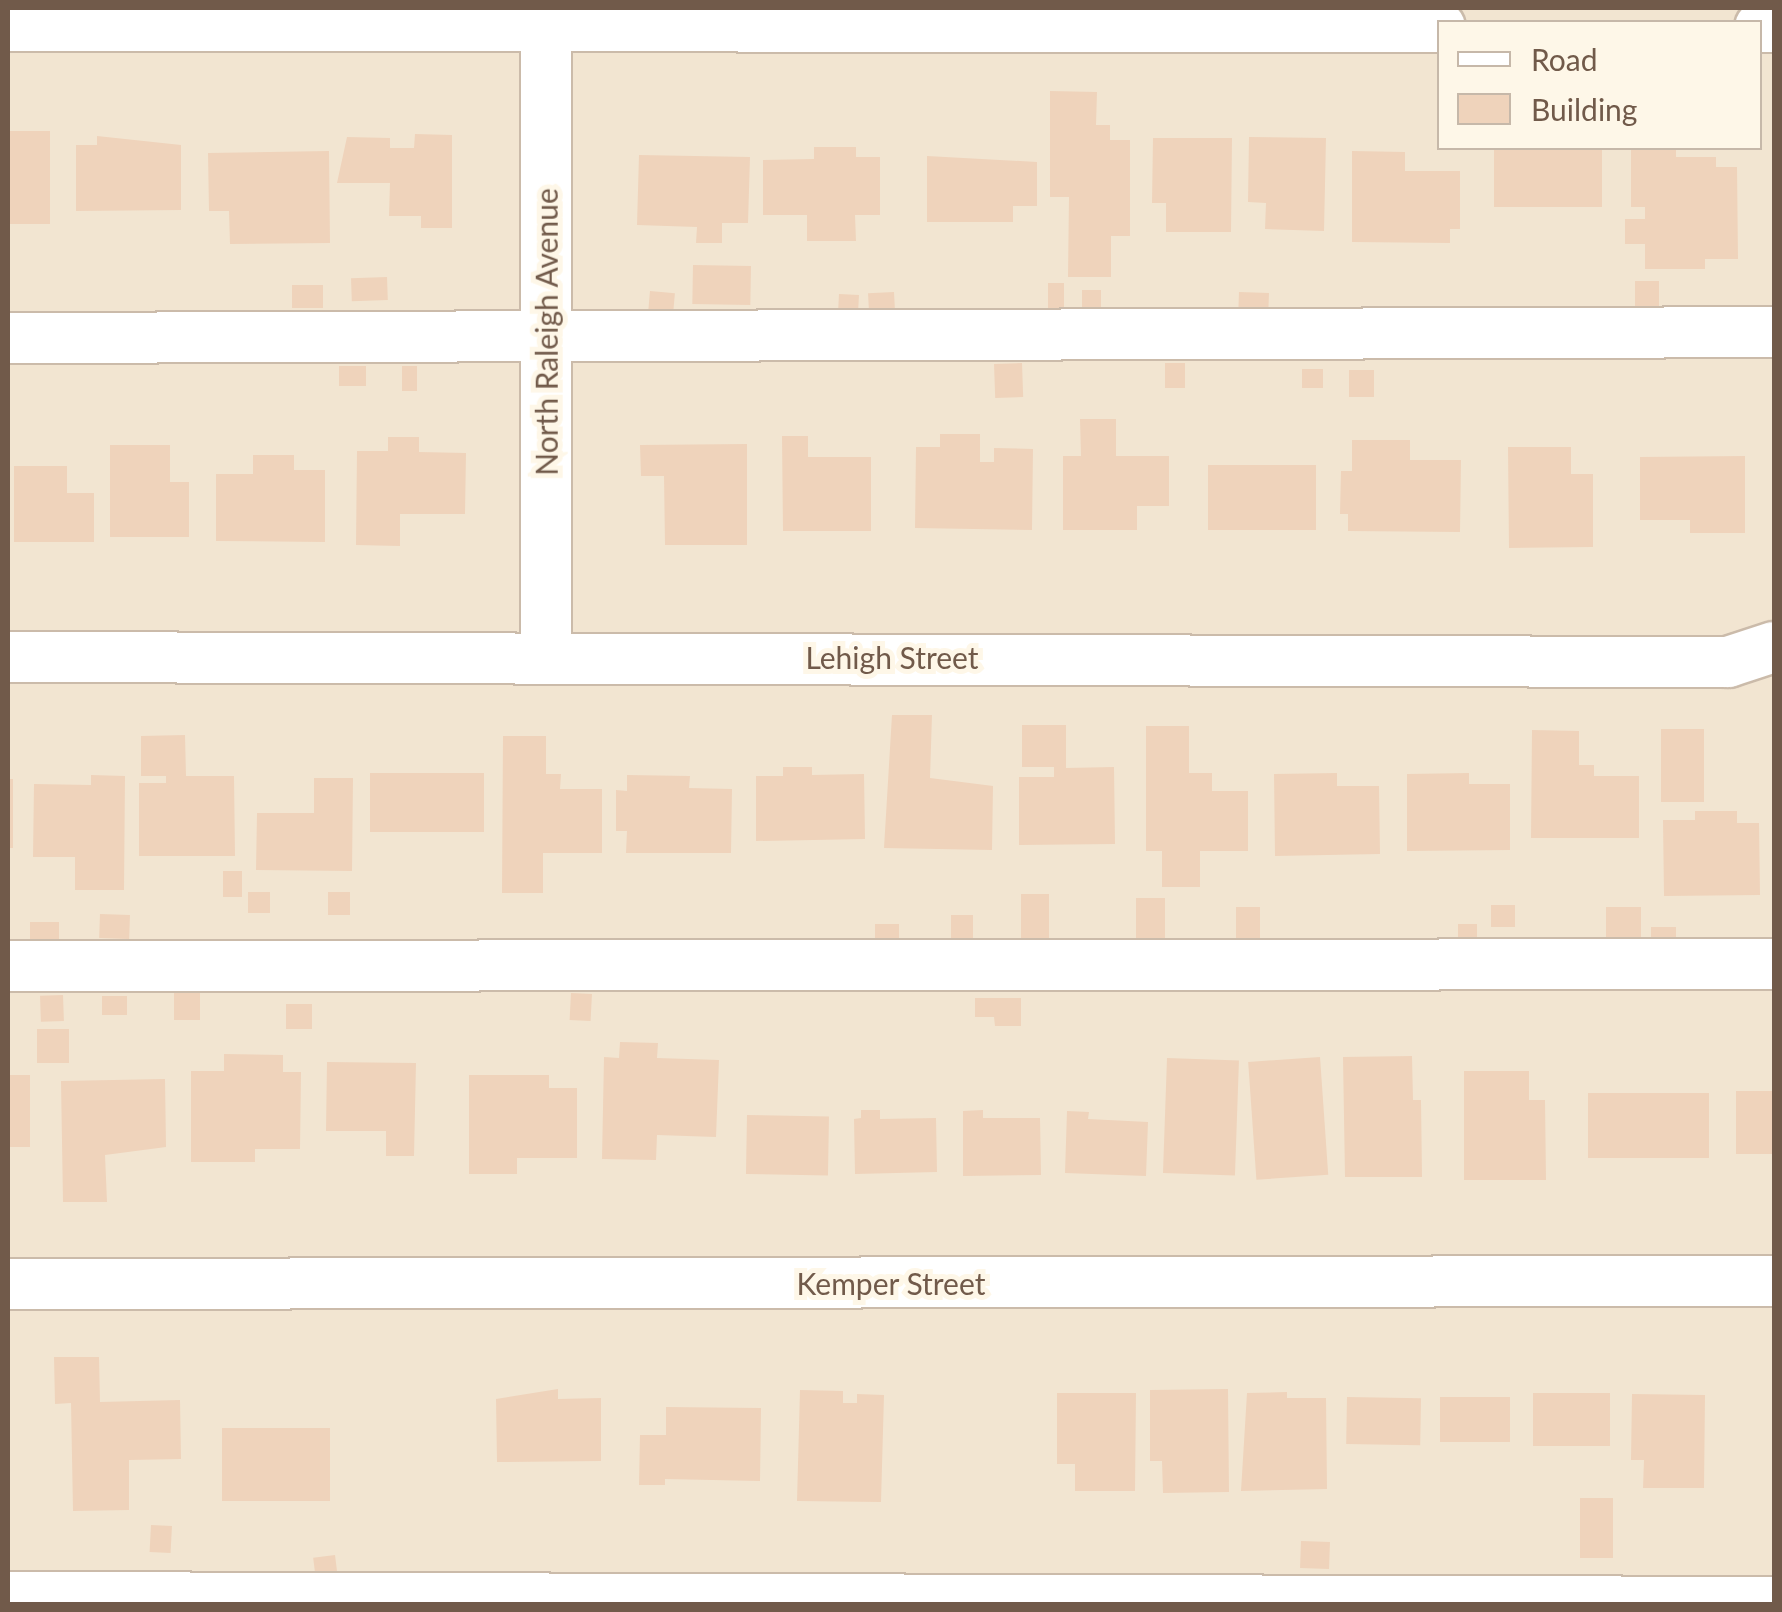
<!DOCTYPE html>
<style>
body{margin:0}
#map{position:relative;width:1782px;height:1612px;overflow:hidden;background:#fbf3e2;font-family:Lato,sans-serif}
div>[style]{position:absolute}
.residential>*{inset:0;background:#f2e5d1}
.building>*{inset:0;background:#efd3bb;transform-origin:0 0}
.roads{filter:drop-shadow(2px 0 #cbbbaa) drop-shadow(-2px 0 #cbbbaa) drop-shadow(0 2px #cbbbaa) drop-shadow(0 -2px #cbbbaa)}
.minor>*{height:50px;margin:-25px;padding:0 25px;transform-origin:25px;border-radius:25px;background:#fff}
span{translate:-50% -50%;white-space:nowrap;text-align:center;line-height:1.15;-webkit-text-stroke:10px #fef7e8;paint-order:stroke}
.street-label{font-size:30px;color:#715a4a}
.frame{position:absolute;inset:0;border:10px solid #715a4a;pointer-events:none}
.legend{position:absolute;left:1437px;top:20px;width:325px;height:130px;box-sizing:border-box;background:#fef7e8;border:2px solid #c6b8a9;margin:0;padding:12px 18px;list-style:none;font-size:30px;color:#715a4a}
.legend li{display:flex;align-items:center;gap:20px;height:50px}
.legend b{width:50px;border:2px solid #c6b8a9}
</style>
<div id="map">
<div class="residential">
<div style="clip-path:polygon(evenodd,8px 8px,1774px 8px,1774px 1604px,8px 1604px,8px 8px,1440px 22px,1760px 22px,1760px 148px,1440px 148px,1440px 22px)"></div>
</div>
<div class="building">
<div style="clip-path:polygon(1050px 91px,1097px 92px,1096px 125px,1110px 125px,1110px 140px,1130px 140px,1130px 236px,1111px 236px,1111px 277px,1068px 277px,1069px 197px,1050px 197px)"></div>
<div style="left:8px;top:131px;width:42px;height:93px"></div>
<div style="clip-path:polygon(415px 134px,452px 135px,452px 228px,421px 228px,421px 216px,389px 216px,390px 183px,337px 183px,347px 137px,390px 138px,390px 148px,414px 148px)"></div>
<div style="clip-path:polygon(97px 136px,181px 145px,181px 210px,76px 211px,76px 145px,97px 145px)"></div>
<div style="clip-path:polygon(1249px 137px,1326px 138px,1324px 231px,1265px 229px,1266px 203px,1248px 202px)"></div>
<div style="clip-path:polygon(1153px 138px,1232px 138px,1231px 232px,1166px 232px,1166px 203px,1152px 203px)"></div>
<div style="clip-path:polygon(814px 147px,856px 147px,856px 157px,880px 157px,880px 215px,855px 215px,856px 241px,807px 241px,807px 215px,763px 215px,763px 160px,814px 159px)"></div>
<div style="left:1494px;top:148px;width:108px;height:59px"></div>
<div style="clip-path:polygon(1631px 148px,1676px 148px,1676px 157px,1716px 157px,1716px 167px,1737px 167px,1738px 259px,1705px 259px,1705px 269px,1645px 269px,1645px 244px,1625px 244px,1625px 219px,1645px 219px,1645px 207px,1631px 207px)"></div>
<div style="clip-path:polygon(329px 151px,330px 243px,230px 244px,229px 211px,209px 211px,208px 153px)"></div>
<div style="clip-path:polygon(1352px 151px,1405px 152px,1405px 171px,1460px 171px,1460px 229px,1450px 229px,1450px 243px,1352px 242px)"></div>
<div style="clip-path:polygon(639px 155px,750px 157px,748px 223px,722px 223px,722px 243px,696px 243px,697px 227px,637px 225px)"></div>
<div style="clip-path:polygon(927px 156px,1037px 162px,1037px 206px,1013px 206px,1013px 222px,927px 222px)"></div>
<div style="left:693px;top:265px;width:58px;height:39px;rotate:1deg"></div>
<div style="left:387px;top:277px;width:23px;height:36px;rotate:88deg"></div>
<div style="left:1635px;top:281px;width:24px;height:35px"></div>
<div style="left:1048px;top:283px;width:16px;height:29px"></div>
<div style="left:292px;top:285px;width:31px;height:23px"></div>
<div style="left:1082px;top:290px;width:19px;height:25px"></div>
<div style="left:650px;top:291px;width:25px;height:22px;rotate:5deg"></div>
<div style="left:894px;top:292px;width:22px;height:26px;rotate:87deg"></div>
<div style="left:1239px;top:292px;width:30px;height:23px;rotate:2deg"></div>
<div style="left:839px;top:294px;width:20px;height:16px;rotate:3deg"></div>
<div style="left:1022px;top:363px;width:34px;height:28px;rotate:88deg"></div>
<div style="left:1165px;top:363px;width:20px;height:25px"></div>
<div style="left:339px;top:366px;width:27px;height:20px"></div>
<div style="left:402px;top:366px;width:15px;height:25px"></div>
<div style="left:1302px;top:369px;width:21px;height:19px"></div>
<div style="left:1349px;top:370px;width:25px;height:27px"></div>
<div style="clip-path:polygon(1080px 419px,1116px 419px,1116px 456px,1169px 456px,1169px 506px,1137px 506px,1137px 530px,1063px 530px,1063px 456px,1081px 456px)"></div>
<div style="clip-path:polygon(940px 434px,980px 434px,980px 462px,994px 462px,994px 448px,1033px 449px,1032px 530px,915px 528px,916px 447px,940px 447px)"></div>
<div style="clip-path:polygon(782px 436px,808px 436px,808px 457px,871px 457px,871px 531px,783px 531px)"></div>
<div style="clip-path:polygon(388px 437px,419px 437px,419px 452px,466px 453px,465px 514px,400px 514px,400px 546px,356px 545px,357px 451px,388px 451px)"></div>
<div style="clip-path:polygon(1352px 440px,1410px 440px,1410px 460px,1461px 460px,1460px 532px,1348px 531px,1348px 514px,1340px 514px,1341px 471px,1352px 471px)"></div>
<div style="clip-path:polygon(747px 444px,747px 545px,665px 545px,664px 476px,641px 476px,640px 445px)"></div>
<div style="clip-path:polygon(110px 445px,170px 445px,170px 482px,189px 482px,189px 537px,110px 537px)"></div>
<div style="clip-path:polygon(1508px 447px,1571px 447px,1571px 474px,1593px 474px,1593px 547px,1509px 548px)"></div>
<div style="clip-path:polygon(253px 455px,294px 455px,294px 470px,325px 470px,325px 542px,216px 541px,216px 474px,253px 474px)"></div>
<div style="clip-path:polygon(1745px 456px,1745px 533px,1690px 533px,1690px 520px,1640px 520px,1640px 457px)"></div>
<div style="left:1208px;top:465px;width:108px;height:65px"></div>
<div style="clip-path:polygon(14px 466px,67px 466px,67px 493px,94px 493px,94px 542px,14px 542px)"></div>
<div style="clip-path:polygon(892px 715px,932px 715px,930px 778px,993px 786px,992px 850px,884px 848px)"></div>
<div style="clip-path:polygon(1022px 725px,1066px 725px,1066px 768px,1114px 767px,1115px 844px,1019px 845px,1019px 777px,1054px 777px,1054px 767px,1022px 767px)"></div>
<div style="clip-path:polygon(1146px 726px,1189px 726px,1189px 773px,1212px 773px,1212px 791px,1248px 791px,1248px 851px,1200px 851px,1200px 887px,1162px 887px,1162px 851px,1146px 851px)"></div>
<div style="left:1704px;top:729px;width:73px;height:43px;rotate:90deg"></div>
<div style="clip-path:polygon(1532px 730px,1579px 731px,1579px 765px,1594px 765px,1594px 776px,1639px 776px,1639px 838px,1531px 838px)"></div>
<div style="clip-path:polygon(185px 735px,186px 776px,234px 776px,235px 856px,139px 856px,139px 783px,166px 783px,166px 776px,141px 776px,141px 736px)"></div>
<div style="clip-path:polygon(503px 736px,546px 736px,546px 774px,561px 774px,560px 789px,602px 789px,602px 853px,543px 853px,543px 893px,502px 893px)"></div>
<div style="clip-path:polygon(783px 767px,812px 767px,812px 775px,864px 774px,865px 839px,756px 841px,756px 776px,783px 776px)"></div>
<div style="left:370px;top:773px;width:114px;height:59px"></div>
<div style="clip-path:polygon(1337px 773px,1337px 786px,1379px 786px,1380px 854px,1275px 856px,1274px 774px)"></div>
<div style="clip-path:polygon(1469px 773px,1469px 784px,1510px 784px,1510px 850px,1407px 851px,1407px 774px)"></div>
<div style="clip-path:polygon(91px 775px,125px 776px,124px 890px,75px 890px,75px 857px,33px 857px,34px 784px,91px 785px)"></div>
<div style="clip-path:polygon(627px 775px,690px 776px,689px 788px,732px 789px,731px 853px,626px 853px,627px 831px,616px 831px,616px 790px,627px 791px)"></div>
<div style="clip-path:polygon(314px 778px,353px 778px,352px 871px,256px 870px,257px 813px,314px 813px)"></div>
<div style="left:8px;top:779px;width:5px;height:69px"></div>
<div style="clip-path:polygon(1695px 811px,1737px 811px,1737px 823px,1759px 823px,1760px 895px,1664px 896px,1663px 820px,1695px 820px)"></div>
<div style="left:223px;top:871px;width:19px;height:26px"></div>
<div style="left:248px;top:892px;width:22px;height:21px"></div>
<div style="left:328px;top:892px;width:22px;height:23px"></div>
<div style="left:1021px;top:894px;width:28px;height:49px"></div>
<div style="left:1136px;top:898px;width:29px;height:43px"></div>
<div style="left:1491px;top:905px;width:24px;height:22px"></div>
<div style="left:1260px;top:907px;width:31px;height:24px;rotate:90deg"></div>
<div style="left:1606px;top:907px;width:35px;height:33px"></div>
<div style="left:100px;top:914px;width:30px;height:24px;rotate:2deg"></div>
<div style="left:951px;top:915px;width:22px;height:25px"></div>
<div style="left:30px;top:922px;width:29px;height:18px"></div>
<div style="left:875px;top:924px;width:24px;height:17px"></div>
<div style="left:1458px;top:924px;width:19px;height:22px"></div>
<div style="left:1651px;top:927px;width:25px;height:16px"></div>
<div style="left:174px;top:989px;width:26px;height:31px"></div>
<div style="left:571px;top:993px;width:21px;height:27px;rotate:3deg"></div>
<div style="left:63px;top:995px;width:26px;height:23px;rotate:88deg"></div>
<div style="left:102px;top:996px;width:25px;height:19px"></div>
<div style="clip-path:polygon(975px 998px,1021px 998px,1021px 1026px,995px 1026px,994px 1017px,975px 1017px)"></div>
<div style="left:286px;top:1004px;width:26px;height:25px"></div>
<div style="left:69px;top:1029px;width:34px;height:32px;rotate:90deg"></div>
<div style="clip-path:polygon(620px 1042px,658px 1043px,657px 1058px,719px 1060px,716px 1137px,657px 1135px,656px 1160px,602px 1159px,604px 1057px,619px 1058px)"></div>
<div style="clip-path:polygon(224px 1054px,283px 1055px,283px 1072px,301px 1072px,300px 1149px,255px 1149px,255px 1162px,191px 1162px,191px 1071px,224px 1071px)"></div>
<div style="clip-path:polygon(1412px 1056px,1413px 1100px,1421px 1100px,1422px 1177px,1345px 1177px,1343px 1057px)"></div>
<div style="left:1320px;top:1057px;width:118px;height:72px;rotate:86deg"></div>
<div style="left:1167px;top:1058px;width:72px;height:115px;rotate:2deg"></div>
<div style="clip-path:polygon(327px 1062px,416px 1063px,414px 1156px,386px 1156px,386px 1131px,326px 1131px)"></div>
<div style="clip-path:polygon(1464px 1071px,1529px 1071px,1529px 1100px,1545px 1100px,1546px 1180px,1464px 1180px)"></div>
<div style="left:8px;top:1075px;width:22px;height:72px"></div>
<div style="clip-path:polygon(469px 1075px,549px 1075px,549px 1088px,577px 1088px,577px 1158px,517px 1158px,517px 1174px,469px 1174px)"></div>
<div style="clip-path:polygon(165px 1079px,166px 1147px,105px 1155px,107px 1202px,63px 1202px,61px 1081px)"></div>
<div style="left:1736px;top:1091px;width:38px;height:63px"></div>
<div style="left:1588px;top:1093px;width:121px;height:65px"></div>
<div style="clip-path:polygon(861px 1110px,880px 1110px,880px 1119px,936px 1118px,937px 1172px,855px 1174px,854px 1119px,861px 1118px)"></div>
<div style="clip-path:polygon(983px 1110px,983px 1118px,1040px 1118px,1041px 1175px,963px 1176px,963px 1111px)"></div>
<div style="clip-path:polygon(1067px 1111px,1089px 1112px,1088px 1119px,1148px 1122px,1146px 1176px,1065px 1173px)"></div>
<div style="left:747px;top:1115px;width:82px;height:59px;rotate:1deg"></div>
<div style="clip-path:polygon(54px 1357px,99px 1357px,100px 1402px,180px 1400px,181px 1459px,129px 1460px,129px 1510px,73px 1511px,71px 1403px,55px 1404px)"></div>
<div style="clip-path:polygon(558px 1389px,558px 1399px,601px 1398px,601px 1461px,497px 1462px,496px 1399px)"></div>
<div style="clip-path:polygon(1228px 1389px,1229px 1492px,1163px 1493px,1162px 1461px,1150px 1461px,1150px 1390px)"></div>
<div style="clip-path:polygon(800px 1390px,843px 1391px,843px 1403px,857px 1403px,857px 1394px,884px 1395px,881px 1502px,797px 1501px)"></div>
<div style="clip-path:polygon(1287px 1392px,1287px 1398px,1326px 1398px,1327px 1489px,1241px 1491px,1247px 1393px)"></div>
<div style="clip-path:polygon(1057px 1393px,1136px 1393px,1135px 1491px,1075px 1491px,1075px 1464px,1057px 1464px)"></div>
<div style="left:1533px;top:1393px;width:77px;height:53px"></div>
<div style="clip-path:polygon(1632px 1394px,1705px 1395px,1704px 1488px,1643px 1488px,1644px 1460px,1631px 1460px)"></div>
<div style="left:1347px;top:1397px;width:74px;height:47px;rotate:1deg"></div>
<div style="left:1510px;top:1397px;width:45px;height:70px;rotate:90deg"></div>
<div style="clip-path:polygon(666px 1407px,761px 1408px,760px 1481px,665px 1479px,665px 1485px,639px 1485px,640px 1435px,666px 1435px)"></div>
<div style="left:222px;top:1428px;width:108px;height:73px"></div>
<div style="left:1580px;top:1498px;width:33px;height:60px"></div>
<div style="left:151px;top:1525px;width:21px;height:27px;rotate:3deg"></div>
<div style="left:1301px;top:1541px;width:29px;height:27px;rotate:2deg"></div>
<div style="left:335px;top:1555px;width:17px;height:22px;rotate:83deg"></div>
</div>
<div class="roads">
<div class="minor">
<div style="left:8px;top:26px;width:1432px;rotate:0.04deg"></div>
<div style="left:1760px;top:27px;width:14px"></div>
<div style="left:8px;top:338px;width:1766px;rotate:-0.19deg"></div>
<div style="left:546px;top:656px;width:648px;rotate:-90deg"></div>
<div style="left:8px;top:657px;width:1720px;rotate:0.17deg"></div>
<div style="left:1728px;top:662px;width:48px;rotate:-18.1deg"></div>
<div style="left:8px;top:966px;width:1766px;rotate:-0.06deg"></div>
<div style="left:8px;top:1284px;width:1766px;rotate:-0.1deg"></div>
<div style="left:8px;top:1597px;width:1766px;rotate:0.16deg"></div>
</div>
</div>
<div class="street-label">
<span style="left:546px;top:332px;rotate:-90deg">North Raleigh Avenue</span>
<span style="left:892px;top:657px">Lehigh Street</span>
<span style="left:891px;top:1283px">Kemper Street</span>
</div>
<div class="frame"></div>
<ul class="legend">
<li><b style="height:12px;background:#fff"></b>Road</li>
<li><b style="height:28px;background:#efd3bb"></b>Building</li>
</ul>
</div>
